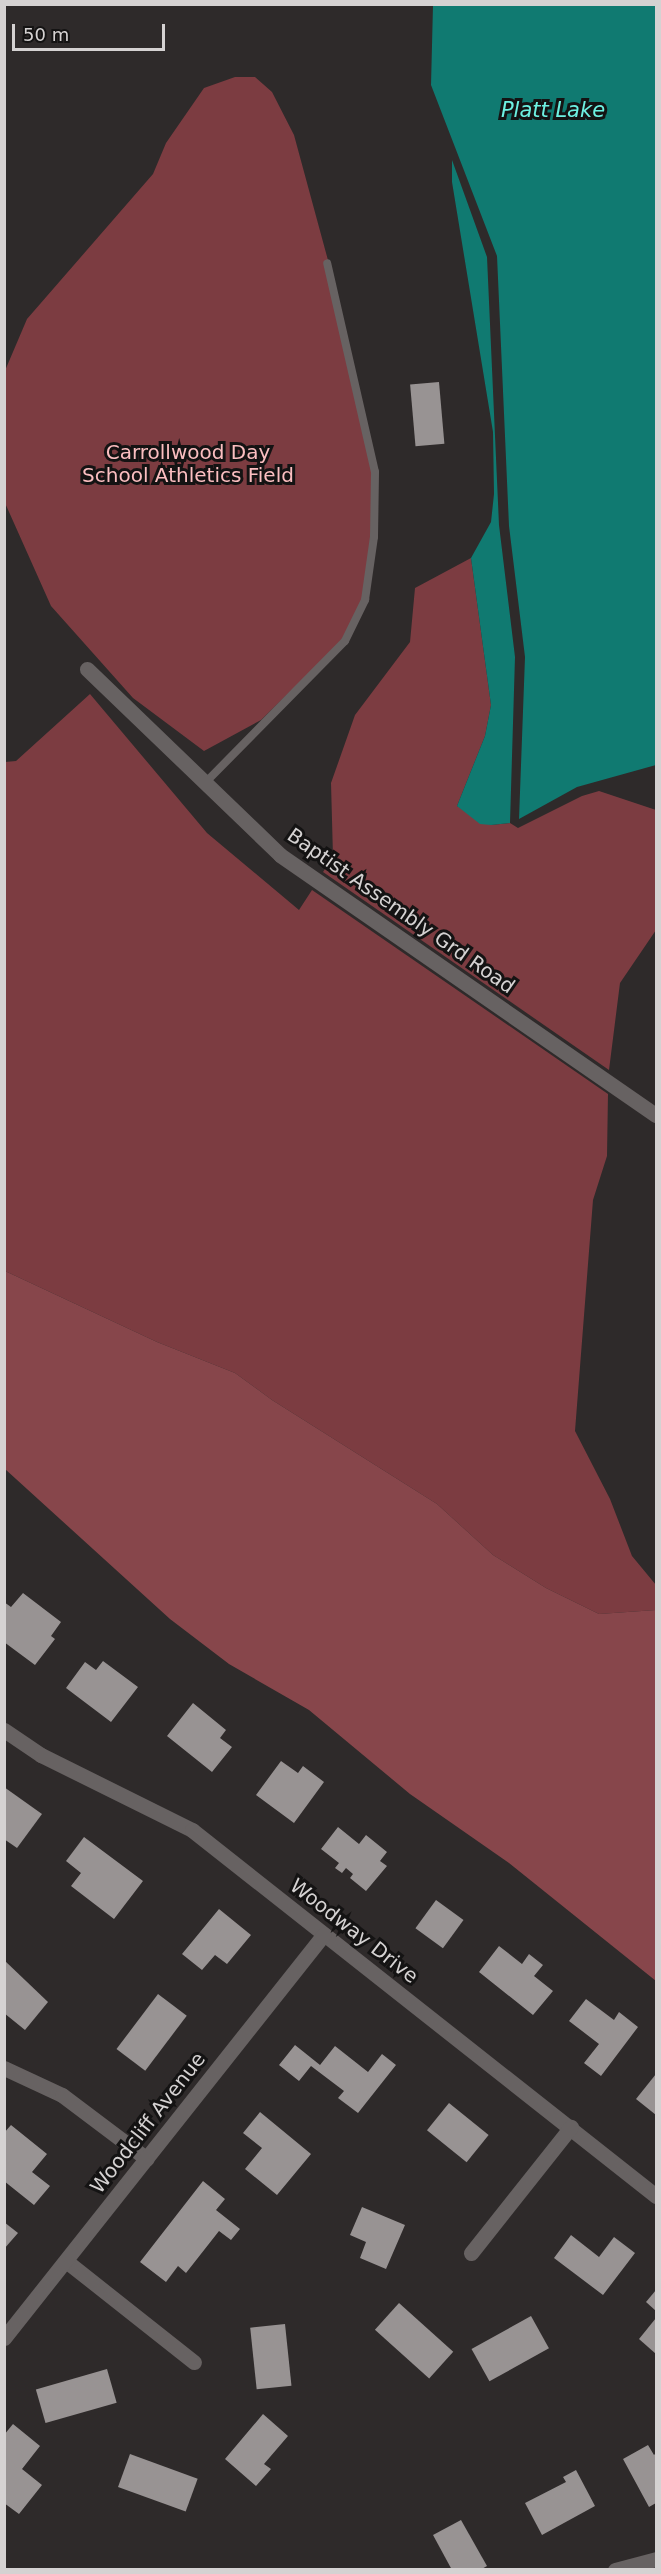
<!DOCTYPE html>
<style>
body{margin:0}
#map{position:relative;width:661px;height:2574px;overflow:hidden;background:#2e2a2a;font-family:"DejaVu Sans",sans-serif}
div>[style]{position:absolute}
.green>*{inset:0;background:#7c3c41}
.forest>*{inset:0;background:#87464b}
.water>*{inset:0;background:#107a71}
.building>*{inset:0;background:#989393;transform-origin:0 0}
.service>*{height:8px;margin:-4px;padding:0 4px;transform-origin:4px;border-radius:4px;background:#676262}
.minor>*{height:15px;margin:-7.5px;padding:0 7.5px;transform-origin:7.5px;border-radius:7.5px;background:#676262}
span{translate:-50% -50%;white-space:nowrap;text-align:center;line-height:1.15;-webkit-text-stroke:6px #141313;paint-order:stroke}
.park-label{font-size:20px;color:#fbbec0}
.street-label{font-size:20px;color:#d5d2d2}
.water-label{font-size:21px;color:#6df1e2;font-style:italic}
.frame{position:absolute;inset:0;border:6px solid #d5d2d2;pointer-events:none}
.scale{position:absolute;left:12px;top:24px;width:153px;height:27px;box-sizing:border-box;border:3px solid #d5d2d2;border-top:0;padding-left:8px;font-size:18px;line-height:21px;white-space:nowrap;color:#d5d2d2;-webkit-text-stroke:4px #141313;paint-order:stroke}
</style>
<div id="map">
<div class="green">
<div style="clip-path:polygon(235px 77px,255px 77px,272px 92px,294px 135px,335px 286px,378px 477px,366px 594px,346px 637px,261px 720px,204px 751px,133px 698px,51px 606px,5px 503px,4px 373px,27px 319px,153px 174px,166px 143px,204px 88px)"></div>
<div style="clip-path:polygon(471px 558px,491px 705px,485px 736px,457px 806px,491px 825px,510px 823px,518px 828px,582px 796px,599px 791px,656px 810px,656px 930px,620px 983px,609px 1070px,323px 872px,333px 857px,331px 783px,355px 715px,410px 642px,415px 588px)"></div>
<div style="clip-path:polygon(90px 694px,207px 833px,299px 910px,312px 890px,608px 1094px,607px 1156px,593px 1200px,575px 1431px,610px 1499px,632px 1556px,656px 1585px,656px 1610px,599px 1614px,546px 1588px,493px 1555px,437px 1504px,272px 1400px,235px 1373px,157px 1342px,5px 1271px,5px 762px,16px 761px)"></div>
</div>
<div class="forest">
<div style="clip-path:polygon(5px 1271px,157px 1342px,235px 1373px,272px 1400px,437px 1504px,493px 1555px,546px 1588px,599px 1614px,656px 1610px,656px 1981px,509px 1863px,410px 1794px,309px 1710px,229px 1664px,170px 1619px,5px 1469px)"></div>
</div>
<div class="water">
<div style="clip-path:polygon(433px 5px,656px 5px,656px 765px,577px 787px,519px 819px,525px 657px,509px 526px,497px 256px,431px 85px)"></div>
<div style="clip-path:polygon(452px 160px,487px 257px,499px 525px,515px 657px,510px 823px,491px 825px,480px 824px,457px 806px,485px 736px,491px 705px,471px 558px,491px 522px,494px 494px,493px 432px,452px 182px)"></div>
</div>
<div class="building">
<div style="left:439px;top:382px;width:62px;height:29px;rotate:85deg"></div>
<div style="clip-path:polygon(23px 1593px,61px 1622px,51px 1636px,55px 1639px,35px 1665px,4px 1642px,4px 1602px,11px 1607px)"></div>
<div style="clip-path:polygon(103px 1661px,138px 1687px,111px 1722px,66px 1688px,85px 1662px,96px 1670px)"></div>
<div style="clip-path:polygon(193px 1703px,226px 1730px,220px 1738px,232px 1747px,212px 1772px,167px 1736px)"></div>
<div style="clip-path:polygon(281px 1761px,298px 1773px,303px 1766px,324px 1782px,294px 1823px,256px 1795px)"></div>
<div style="clip-path:polygon(4px 1787px,42px 1814px,17px 1848px,4px 1839px)"></div>
<div style="clip-path:polygon(338px 1827px,359px 1844px,366px 1835px,387px 1852px,380px 1861px,387px 1866px,366px 1891px,350px 1878px,353px 1874px,346px 1868px,342px 1873px,335px 1868px,339px 1863px,321px 1849px)"></div>
<div style="clip-path:polygon(84px 1837px,143px 1881px,114px 1919px,71px 1886px,81px 1873px,66px 1861px)"></div>
<div style="left:436px;top:1900px;width:34px;height:35px;rotate:36deg"></div>
<div style="clip-path:polygon(219px 1909px,251px 1935px,227px 1964px,215px 1955px,202px 1970px,182px 1954px)"></div>
<div style="clip-path:polygon(499px 1946px,522px 1964px,529px 1954px,543px 1965px,534px 1976px,553px 1991px,533px 2015px,479px 1972px)"></div>
<div style="clip-path:polygon(4px 1960px,48px 2002px,25px 2030px,4px 2013px)"></div>
<div style="left:158px;top:1994px;width:36px;height:69px;rotate:37deg"></div>
<div style="clip-path:polygon(586px 1999px,614px 2020px,619px 2012px,638px 2027px,601px 2076px,584px 2063px,599px 2044px,569px 2021px)"></div>
<div style="clip-path:polygon(295px 2045px,320px 2065px,335px 2046px,368px 2072px,382px 2054px,396px 2065px,358px 2113px,338px 2098px,344px 2091px,311px 2066px,299px 2081px,279px 2065px)"></div>
<div style="clip-path:polygon(656px 2074px,656px 2115px,636px 2099px)"></div>
<div style="left:449px;top:2103px;width:51px;height:35px;rotate:39deg"></div>
<div style="clip-path:polygon(260px 2112px,311px 2154px,277px 2195px,245px 2169px,262px 2148px,243px 2133px)"></div>
<div style="clip-path:polygon(11px 2125px,47px 2154px,32px 2172px,50px 2186px,34px 2205px,4px 2181px,4px 2133px)"></div>
<div style="clip-path:polygon(203px 2181px,225px 2199px,216px 2210px,240px 2229px,231px 2240px,219px 2231px,186px 2273px,178px 2266px,166px 2282px,140px 2262px)"></div>
<div style="clip-path:polygon(362px 2207px,405px 2225px,386px 2269px,360px 2258px,366px 2242px,350px 2235px)"></div>
<div style="clip-path:polygon(4px 2222px,18px 2233px,4px 2249px)"></div>
<div style="clip-path:polygon(571px 2235px,599px 2257px,614px 2237px,635px 2253px,603px 2295px,554px 2258px)"></div>
<div style="clip-path:polygon(656px 2290px,656px 2311px,646px 2302px)"></div>
<div style="left:399px;top:2303px;width:73px;height:36px;rotate:42deg"></div>
<div style="left:531px;top:2316px;width:37px;height:68px;rotate:61deg"></div>
<div style="clip-path:polygon(656px 2318px,656px 2354px,639px 2339px)"></div>
<div style="left:285px;top:2324px;width:62px;height:35px;rotate:84deg"></div>
<div style="left:107px;top:2369px;width:35px;height:74px;rotate:74deg"></div>
<div style="clip-path:polygon(263px 2414px,288px 2436px,264px 2464px,271px 2469px,256px 2486px,225px 2459px)"></div>
<div style="clip-path:polygon(13px 2424px,40px 2446px,22px 2469px,42px 2485px,19px 2514px,4px 2503px,4px 2435px)"></div>
<div style="clip-path:polygon(648px 2445px,654px 2455px,656px 2453px,656px 2503px,649px 2507px,623px 2459px)"></div>
<div style="left:130px;top:2454px;width:72px;height:35px;rotate:20deg"></div>
<div style="clip-path:polygon(576px 2470px,595px 2506px,542px 2535px,525px 2503px,566px 2482px,563px 2477px)"></div>
<div style="clip-path:polygon(461px 2520px,487px 2566px,480px 2570px,452px 2570px,433px 2535px)"></div>
</div>
<div class="service">
<div style="left:205px;top:783px;width:199px;rotate:-45.4deg"></div>
<div style="left:345px;top:641px;width:46px;rotate:-64deg"></div>
<div style="left:365px;top:600px;width:64px;rotate:-81.9deg"></div>
<div style="left:374px;top:537px;width:65px;rotate:-89.1deg"></div>
<div style="left:375px;top:472px;width:214px;rotate:-102.9deg"></div>
</div>
<div class="minor">
<div style="left:87px;top:669px;width:268px;rotate:43.9deg"></div>
<div style="left:280px;top:855px;width:457px;rotate:34.7deg"></div>
<div style="left:4px;top:1730px;width:45px;rotate:34deg"></div>
<div style="left:41px;top:1755px;width:169px;rotate:26.4deg"></div>
<div style="left:192px;top:1830px;width:591px;rotate:38.27deg"></div>
<div style="left:4px;top:2068px;width:64px;rotate:25deg"></div>
<div style="left:62px;top:2095px;width:106px;rotate:37deg"></div>
<div style="left:471px;top:2253px;width:161px;rotate:-51.6deg"></div>
<div style="left:66px;top:2261px;width:163px;rotate:38.3deg"></div>
<div style="left:4px;top:2338px;width:515px;rotate:-51.62deg"></div>
<div style="left:615px;top:2570px;width:42px;rotate:-15deg"></div>
</div>
<div class="park-label">
<span style="left:188px;top:464px">Carrollwood Day<br>School Athletics Field</span>
</div>
<div class="street-label">
<span style="left:401px;top:911px;rotate:35deg">Baptist Assembly Grd Road</span>
<span style="left:354px;top:1931px;rotate:38deg">Woodway Drive</span>
<span style="left:148px;top:2123px;rotate:-52deg">Woodcliff Avenue</span>
</div>
<div class="water-label">
<span style="left:553px;top:110px">Platt Lake</span>
</div>
<div class="frame"></div>
<div class="scale">50 m</div>
</div>
